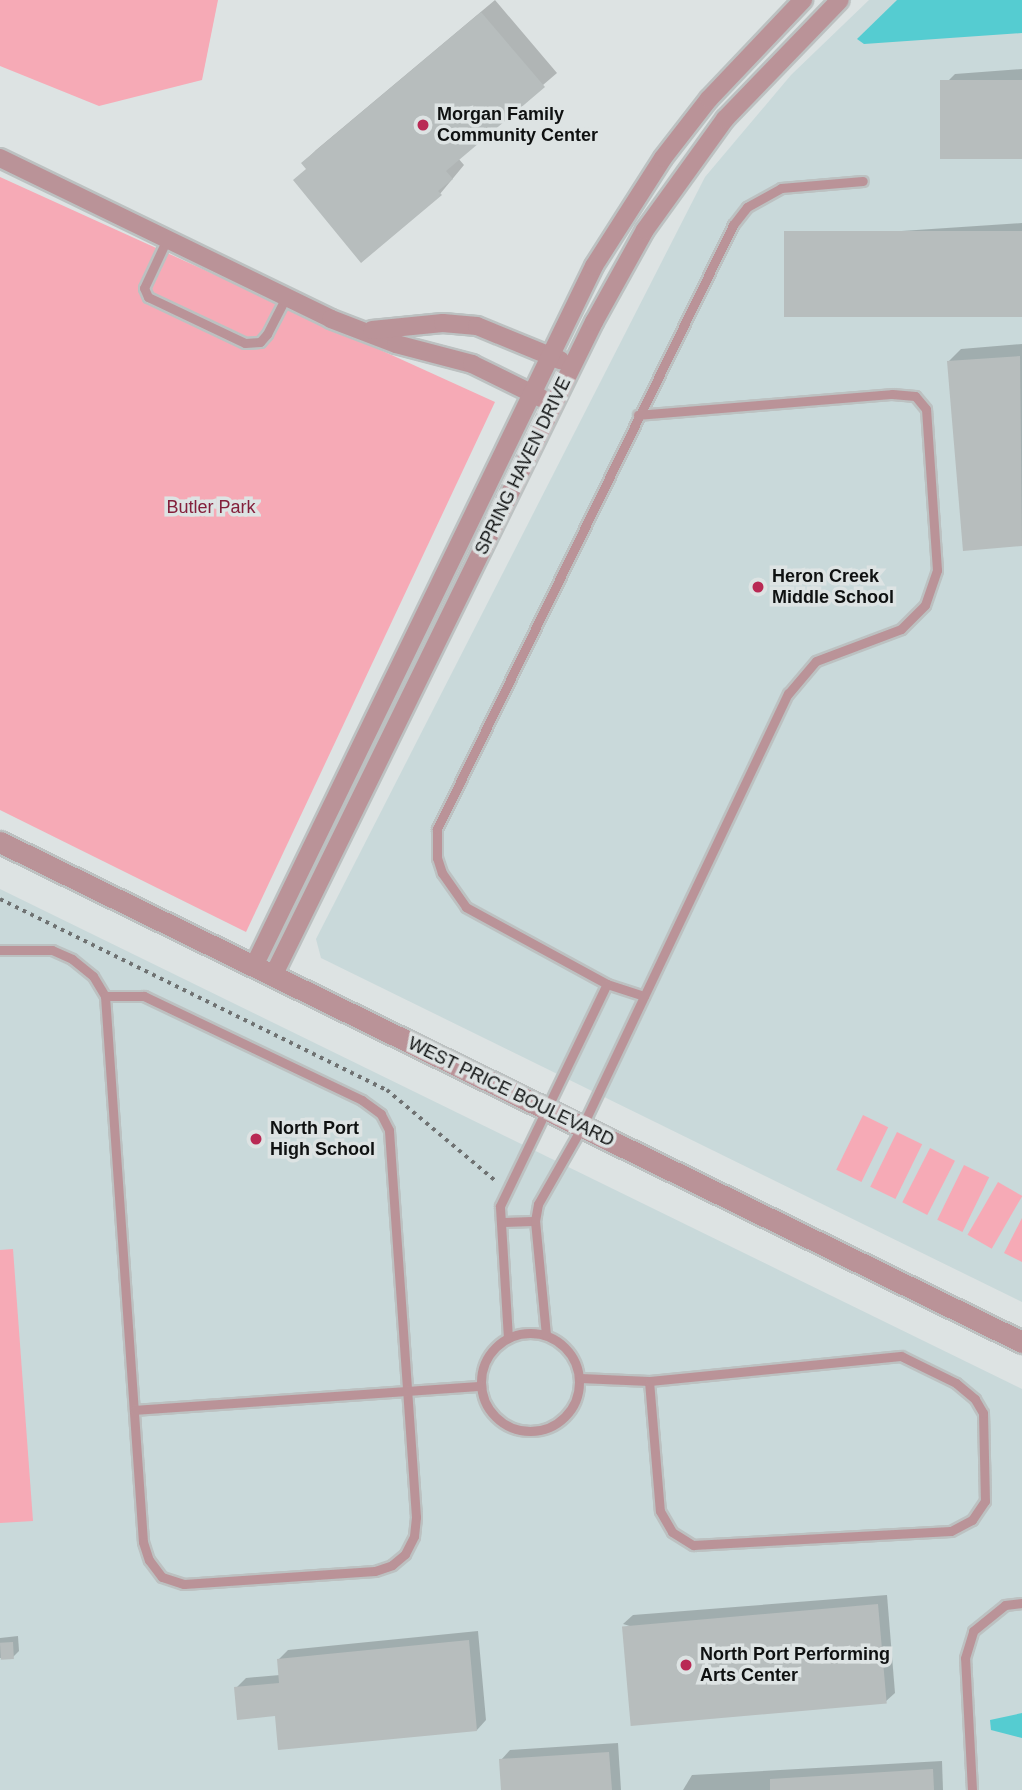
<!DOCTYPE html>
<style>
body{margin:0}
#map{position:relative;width:1022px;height:1790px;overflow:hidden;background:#dde3e3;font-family:Helvetica,sans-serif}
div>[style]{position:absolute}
.built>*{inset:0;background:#c9d9da}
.green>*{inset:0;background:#f6aab6;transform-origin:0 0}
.water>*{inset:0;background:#55ccd1}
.shadow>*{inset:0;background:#0003}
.building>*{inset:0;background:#b7bdbd;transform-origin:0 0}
.path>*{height:3.5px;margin-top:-1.75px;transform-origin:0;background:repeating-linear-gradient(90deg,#6f7272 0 3.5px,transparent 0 8.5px)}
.roads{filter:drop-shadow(2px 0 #bcc1c1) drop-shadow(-2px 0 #bcc1c1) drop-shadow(0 2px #bcc1c1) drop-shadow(0 -2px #bcc1c1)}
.service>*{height:9px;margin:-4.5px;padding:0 4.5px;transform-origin:4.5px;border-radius:4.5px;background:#ba9398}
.service>.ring{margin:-4.5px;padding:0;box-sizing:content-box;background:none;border:9px solid #ba9398;border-radius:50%}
.minor>*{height:18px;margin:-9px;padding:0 9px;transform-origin:9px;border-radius:9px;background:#ba9398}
.tertiary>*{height:21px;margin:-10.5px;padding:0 10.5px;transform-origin:10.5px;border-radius:10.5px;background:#ba9398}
.dots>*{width:19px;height:19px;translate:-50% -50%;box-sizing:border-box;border:4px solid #dde3e3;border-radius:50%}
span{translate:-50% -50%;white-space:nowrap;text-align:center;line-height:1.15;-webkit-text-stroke:7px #dde3e3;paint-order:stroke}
.poi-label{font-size:18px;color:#0f1111;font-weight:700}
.left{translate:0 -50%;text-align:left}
.street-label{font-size:18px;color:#0f1111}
.park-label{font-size:18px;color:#831f3b}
</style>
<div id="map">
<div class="built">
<div style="clip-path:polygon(869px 0,1022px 0,1022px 1302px,321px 958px,316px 939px,705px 177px,791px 75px)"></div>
<div style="clip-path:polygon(0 889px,1022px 1389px,1022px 1790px,0 1790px)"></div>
</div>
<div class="green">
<div style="clip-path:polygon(0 0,218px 0,202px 80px,99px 106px,0 66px)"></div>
<div style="clip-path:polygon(0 177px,495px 402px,246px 932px,0 810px)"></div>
<div style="left:863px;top:1115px;width:28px;height:61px;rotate:26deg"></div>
<div style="left:897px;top:1132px;width:28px;height:61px;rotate:26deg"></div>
<div style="left:930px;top:1148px;width:28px;height:61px;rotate:27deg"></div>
<div style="left:964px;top:1165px;width:28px;height:61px;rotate:26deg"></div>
<div style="left:998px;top:1182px;width:28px;height:61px;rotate:30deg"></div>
<div style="clip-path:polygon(1022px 1218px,1022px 1262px,1004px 1253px)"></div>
<div style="clip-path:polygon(13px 1249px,33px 1521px,0 1523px,0 1250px)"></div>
</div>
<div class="water">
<div style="clip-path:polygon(897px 0,1022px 0,1022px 33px,864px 44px,857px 39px)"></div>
<div style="clip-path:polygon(1022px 1713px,1022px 1738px,991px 1730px,990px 1720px)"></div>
</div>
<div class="shadow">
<div style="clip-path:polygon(495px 0,557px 73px,458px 158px,464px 165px,440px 194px,307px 168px,303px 163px,316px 150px)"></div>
<div style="clip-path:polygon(1022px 69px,1022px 158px,942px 87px,955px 74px)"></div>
<div style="clip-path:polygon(1022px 223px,1022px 315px,787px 248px,796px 238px)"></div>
<div style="clip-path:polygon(1022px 344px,1022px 545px,964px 550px,948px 362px,961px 349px)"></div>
<div style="clip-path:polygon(887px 1595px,895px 1693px,885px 1702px,623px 1624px,633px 1615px)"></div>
<div style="clip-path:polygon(478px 1631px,486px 1720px,477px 1730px,277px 1714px,236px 1688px,246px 1678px,280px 1675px,279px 1659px,288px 1650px)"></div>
<div style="clip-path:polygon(18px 1636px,19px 1651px,13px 1657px,0 1658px,0 1638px)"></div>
<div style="clip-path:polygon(618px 1743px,621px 1790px,502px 1790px,501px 1760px,510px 1750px)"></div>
<div style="clip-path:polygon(942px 1761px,943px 1790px,683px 1790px,692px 1775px)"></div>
</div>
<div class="building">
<div style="clip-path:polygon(481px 12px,545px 87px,446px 171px,453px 179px,438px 191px,442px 195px,361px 263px,293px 180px,306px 169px,301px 163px)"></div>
<div style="left:1022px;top:80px;width:79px;height:82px;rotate:90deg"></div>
<div style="left:1022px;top:231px;width:86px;height:238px;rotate:90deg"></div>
<div style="clip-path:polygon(1020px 356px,1022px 546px,963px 551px,947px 361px)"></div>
<div style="left:878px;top:1604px;width:100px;height:257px;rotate:85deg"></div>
<div style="clip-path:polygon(469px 1640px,477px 1731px,278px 1750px,275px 1716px,237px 1720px,234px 1687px,279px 1683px,277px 1659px)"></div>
<div style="left:13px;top:1642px;width:17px;height:13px;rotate:87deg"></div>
<div style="clip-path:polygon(609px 1752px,612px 1790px,501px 1790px,499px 1759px)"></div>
<div style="clip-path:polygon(933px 1769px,934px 1790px,770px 1790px,770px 1779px)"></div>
</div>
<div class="path">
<div style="left:0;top:899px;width:432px;rotate:26.3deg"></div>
<div style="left:387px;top:1090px;width:143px;rotate:39.9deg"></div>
</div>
<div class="roads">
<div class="service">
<div style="left:167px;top:239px;width:54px;rotate:115.1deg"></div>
<div style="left:144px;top:288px;width:10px;rotate:66deg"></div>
<div style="left:148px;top:297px;width:107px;rotate:25.4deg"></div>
<div style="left:245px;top:343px;width:15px;rotate:-4deg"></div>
<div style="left:260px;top:342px;width:11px;rotate:-49deg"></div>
<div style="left:267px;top:334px;width:42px;rotate:-62.8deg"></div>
<div style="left:0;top:950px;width:52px"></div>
<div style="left:52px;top:950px;width:22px;rotate:24deg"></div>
<div style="left:72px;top:959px;width:27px;rotate:39deg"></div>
<div style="left:93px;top:976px;width:23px;rotate:59deg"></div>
<div style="left:105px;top:996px;width:547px;rotate:86.02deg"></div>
<div style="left:143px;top:1542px;width:19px;rotate:72deg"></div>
<div style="left:149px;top:1560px;width:21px;rotate:53deg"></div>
<div style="left:162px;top:1577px;width:23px;rotate:18deg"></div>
<div style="left:184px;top:1584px;width:191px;rotate:-3.9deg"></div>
<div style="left:375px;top:1571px;width:18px;rotate:-19deg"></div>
<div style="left:392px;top:1565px;width:17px;rotate:-40deg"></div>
<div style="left:405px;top:1554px;width:20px;rotate:-63deg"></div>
<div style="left:414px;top:1536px;width:19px;rotate:-84deg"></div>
<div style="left:416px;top:1517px;width:388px;rotate:-94deg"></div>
<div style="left:389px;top:1130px;width:18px;rotate:-117deg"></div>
<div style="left:381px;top:1114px;width:24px;rotate:-144deg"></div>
<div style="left:362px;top:1100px;width:242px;rotate:-154.5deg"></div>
<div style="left:144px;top:996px;width:39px;rotate:180deg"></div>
<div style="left:644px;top:996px;width:39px;rotate:-162deg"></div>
<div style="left:607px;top:984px;width:161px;rotate:-151.4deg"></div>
<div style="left:466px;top:907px;width:42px;rotate:-125.2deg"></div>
<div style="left:442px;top:873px;width:16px;rotate:-108deg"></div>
<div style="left:437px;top:858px;width:29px;rotate:-90deg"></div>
<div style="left:437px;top:829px;width:673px;rotate:-63.89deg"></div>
<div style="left:733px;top:225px;width:23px;rotate:-52deg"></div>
<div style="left:747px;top:207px;width:39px;rotate:-29deg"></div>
<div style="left:781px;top:188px;width:82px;rotate:-4.9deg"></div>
<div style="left:501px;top:1222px;width:34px;rotate:-2deg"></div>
<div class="ring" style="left:481px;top:1333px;width:89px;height:89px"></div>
<div style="left:546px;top:1335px;width:115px;rotate:-95.5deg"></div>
<div style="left:535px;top:1221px;width:17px;rotate:-80deg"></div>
<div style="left:538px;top:1204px;width:89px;rotate:-60.3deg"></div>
<div style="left:582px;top:1127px;width:480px;rotate:-64.6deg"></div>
<div style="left:788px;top:694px;width:43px;rotate:-49.7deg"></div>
<div style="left:816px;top:661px;width:91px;rotate:-20.6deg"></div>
<div style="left:901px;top:629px;width:34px;rotate:-45deg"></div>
<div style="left:925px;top:605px;width:37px;rotate:-71deg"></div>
<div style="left:937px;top:570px;width:161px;rotate:-93.9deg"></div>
<div style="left:926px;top:409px;width:17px;rotate:-130deg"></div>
<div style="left:915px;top:396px;width:23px;rotate:-175deg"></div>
<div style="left:892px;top:394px;width:255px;rotate:175.3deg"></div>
<div style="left:508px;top:1338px;width:132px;rotate:-93.5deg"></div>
<div style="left:500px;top:1206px;width:246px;rotate:-64.3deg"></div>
<div style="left:580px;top:1378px;width:69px;rotate:2.5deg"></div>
<div style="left:649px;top:1381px;width:130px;rotate:85.2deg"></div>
<div style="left:660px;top:1511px;width:24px;rotate:60deg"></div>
<div style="left:672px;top:1532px;width:25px;rotate:32deg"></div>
<div style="left:693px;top:1545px;width:258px;rotate:-3.1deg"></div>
<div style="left:951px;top:1531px;width:24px;rotate:-28deg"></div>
<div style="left:972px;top:1520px;width:23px;rotate:-56deg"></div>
<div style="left:985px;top:1501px;width:88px;rotate:-91.3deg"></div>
<div style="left:983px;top:1413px;width:16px;rotate:-120deg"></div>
<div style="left:975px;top:1399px;width:25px;rotate:-140deg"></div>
<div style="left:956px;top:1383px;width:61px;rotate:-153.9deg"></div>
<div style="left:901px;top:1356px;width:253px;rotate:174.3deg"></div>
<div style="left:134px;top:1410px;width:348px;rotate:-4deg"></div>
<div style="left:972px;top:1790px;width:132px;rotate:-93deg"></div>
<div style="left:965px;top:1658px;width:28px;rotate:-73deg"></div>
<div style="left:973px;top:1631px;width:41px;rotate:-39.1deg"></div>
<div style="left:1005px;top:1605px;width:17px;rotate:-7deg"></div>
</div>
<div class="minor">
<div style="left:0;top:158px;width:368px;rotate:25.9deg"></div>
<div style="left:331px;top:319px;width:70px;rotate:21deg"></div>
<div style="left:396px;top:344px;width:79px;rotate:14.7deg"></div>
<div style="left:472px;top:364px;width:77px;rotate:26.2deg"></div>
<div style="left:372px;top:330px;width:71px;rotate:-5.6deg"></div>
<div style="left:443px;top:323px;width:34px;rotate:5deg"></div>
<div style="left:477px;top:326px;width:90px;rotate:22.3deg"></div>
<div style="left:254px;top:966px;width:778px;rotate:-64.09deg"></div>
<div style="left:594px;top:266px;width:128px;rotate:-57.4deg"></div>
<div style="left:663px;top:158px;width:75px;rotate:-52.1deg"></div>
<div style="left:709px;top:99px;width:137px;rotate:-46.5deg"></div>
<div style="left:273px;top:976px;width:729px;rotate:-63.86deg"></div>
<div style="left:594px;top:322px;width:105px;rotate:-61deg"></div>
<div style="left:645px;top:230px;width:137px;rotate:-54.2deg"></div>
<div style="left:725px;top:119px;width:165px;rotate:-46deg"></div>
</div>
<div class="tertiary">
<div style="left:0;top:842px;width:1138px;rotate:26.07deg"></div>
</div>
</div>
<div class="dots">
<div style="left:423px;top:125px;background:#b92954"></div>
<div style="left:758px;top:587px;background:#b92954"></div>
<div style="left:256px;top:1139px;background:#b92954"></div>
<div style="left:686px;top:1665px;background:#b92954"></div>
</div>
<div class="poi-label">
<span class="left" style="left:437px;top:125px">Morgan Family<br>Community Center</span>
<span class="left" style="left:772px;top:587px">Heron Creek<br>Middle School</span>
<span class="left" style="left:270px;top:1139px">North Port<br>High School</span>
<span class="left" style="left:700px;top:1665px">North Port Performing<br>Arts Center</span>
</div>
<div class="street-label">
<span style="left:523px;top:466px;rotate:-64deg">SPRING HAVEN DRIVE</span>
<span style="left:511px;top:1092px;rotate:26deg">WEST PRICE BOULEVARD</span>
</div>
<div class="park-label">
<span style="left:211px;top:507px">Butler Park</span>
</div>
</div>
